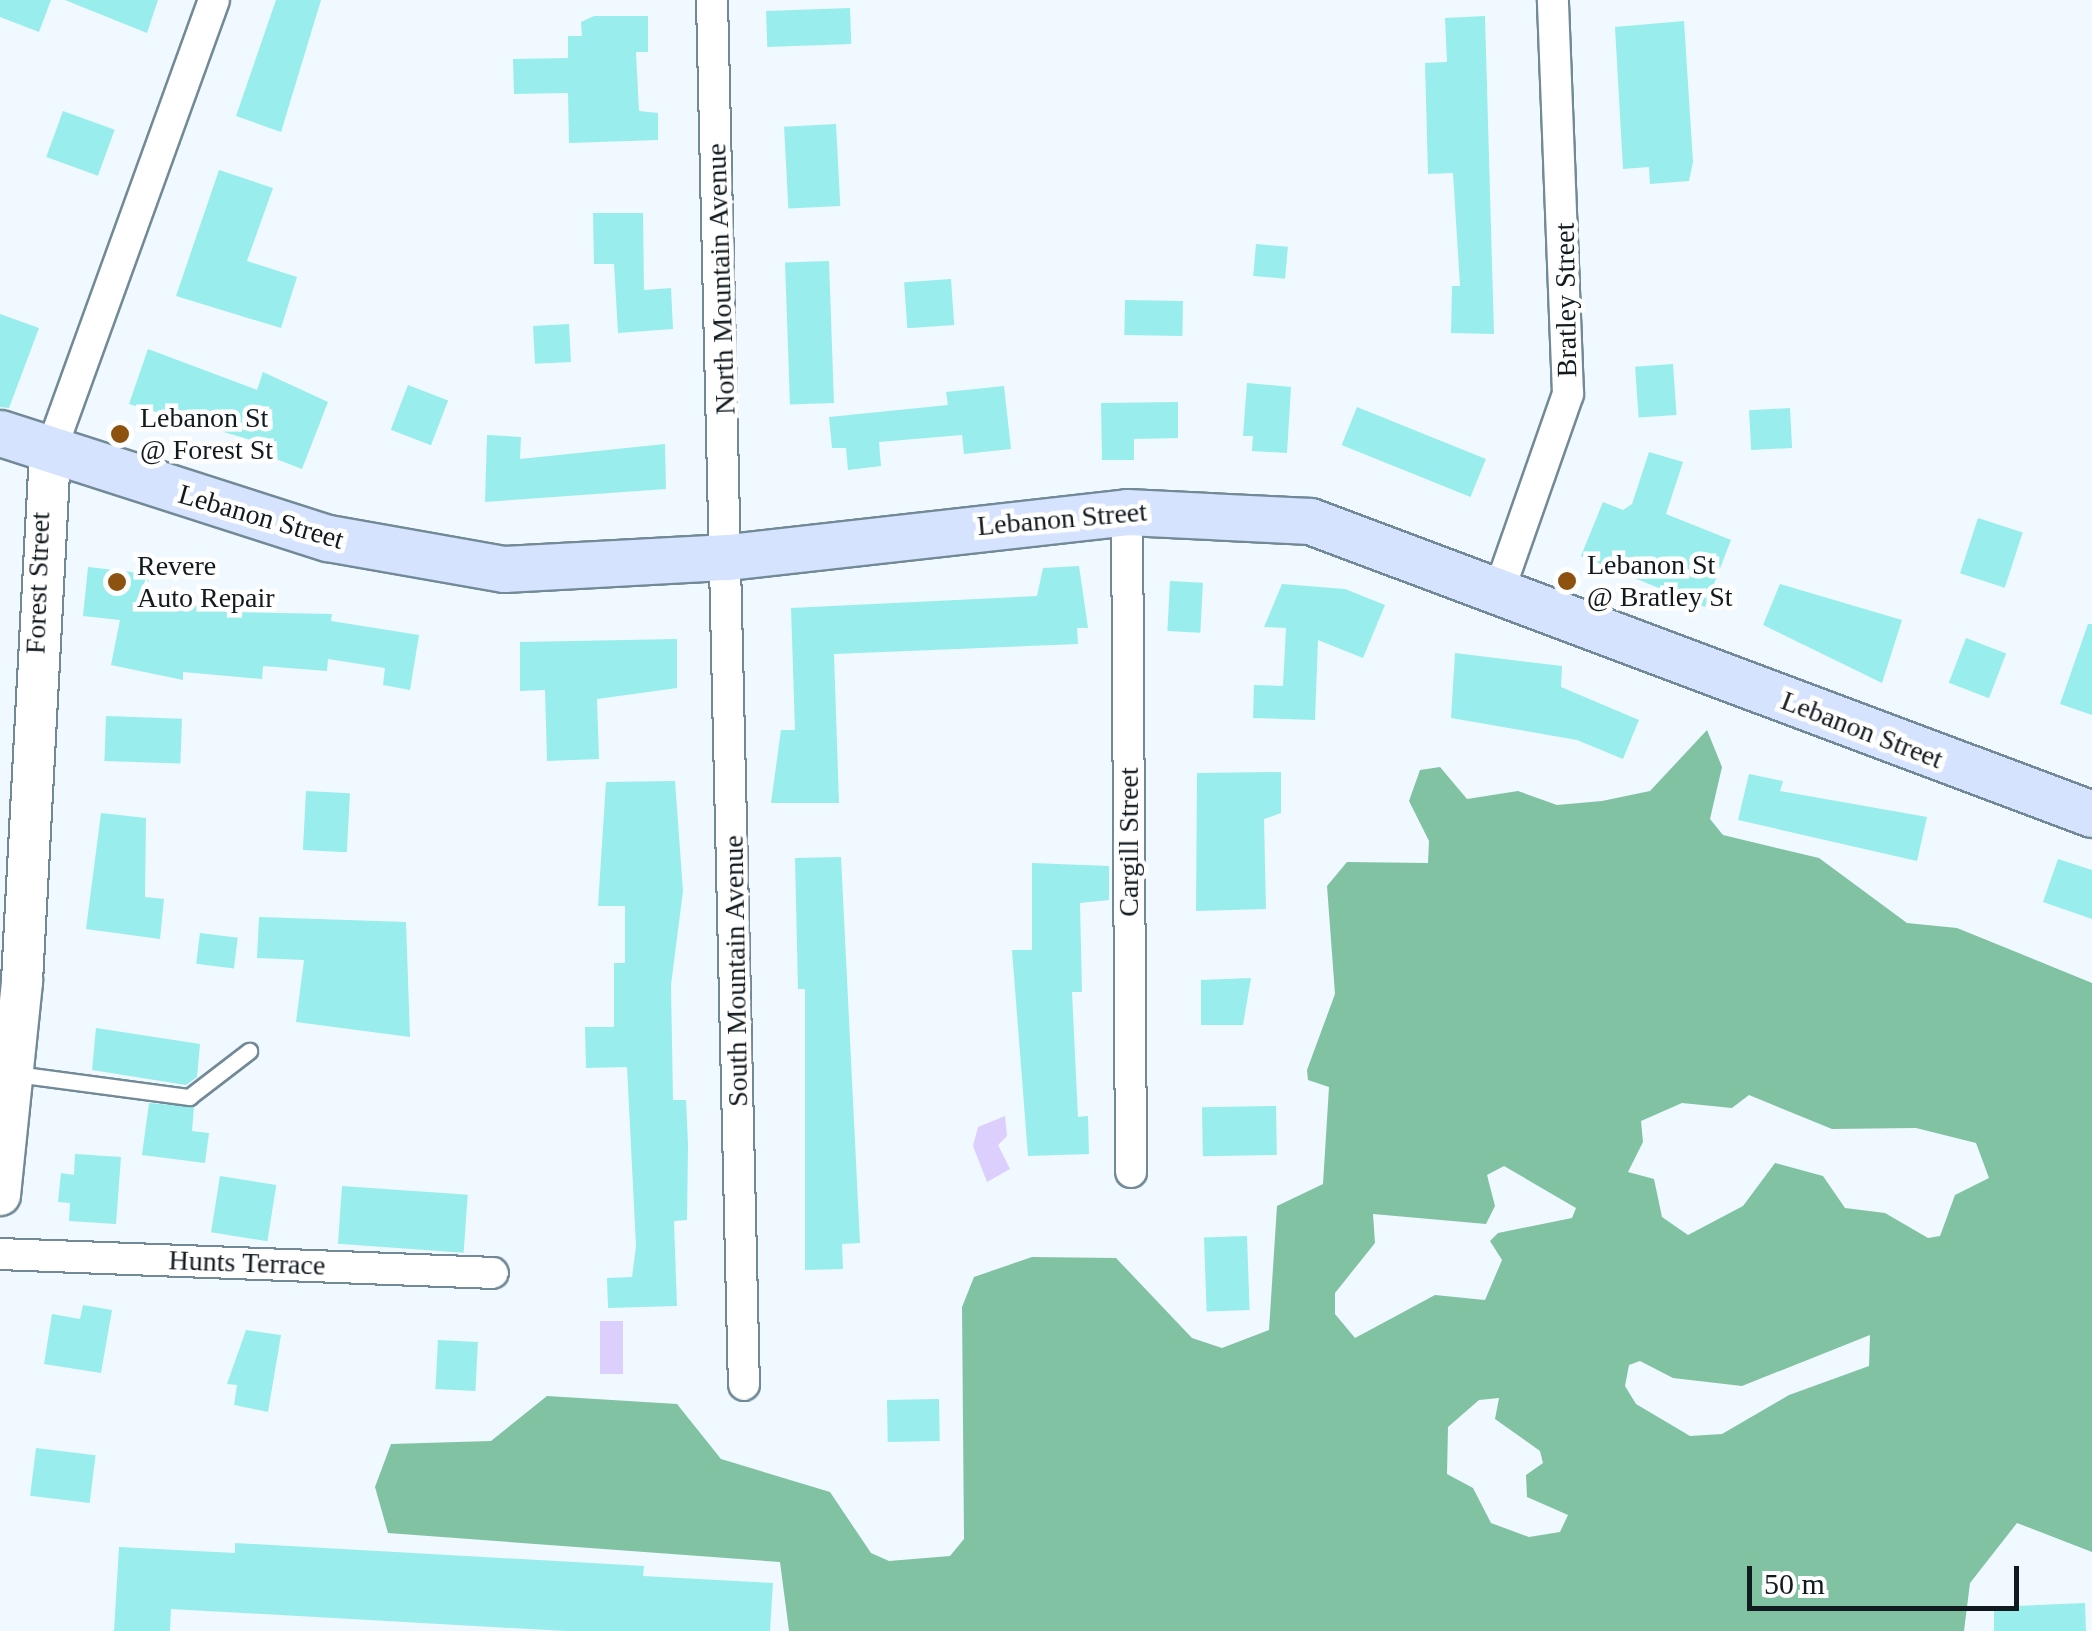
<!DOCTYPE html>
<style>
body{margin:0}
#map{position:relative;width:2092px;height:1631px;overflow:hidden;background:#eff9ff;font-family:Georgia,serif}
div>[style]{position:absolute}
.forest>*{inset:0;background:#81c2a2}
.water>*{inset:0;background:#dccffe;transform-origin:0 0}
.building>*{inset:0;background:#99eded;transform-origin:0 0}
.roads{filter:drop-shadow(2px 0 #728a97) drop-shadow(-2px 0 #728a97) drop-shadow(0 2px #728a97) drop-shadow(0 -2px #728a97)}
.service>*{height:15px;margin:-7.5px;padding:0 7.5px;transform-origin:7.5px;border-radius:7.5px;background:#fff}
.minor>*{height:30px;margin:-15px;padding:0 15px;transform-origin:15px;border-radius:15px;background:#fff}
.tertiary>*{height:40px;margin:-20px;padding:0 20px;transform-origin:20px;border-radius:20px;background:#fff}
.secondary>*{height:45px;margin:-22.5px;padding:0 22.5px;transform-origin:22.5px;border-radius:22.5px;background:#d6e3fe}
.dots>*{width:28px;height:28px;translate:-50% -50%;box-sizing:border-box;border:5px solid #fff;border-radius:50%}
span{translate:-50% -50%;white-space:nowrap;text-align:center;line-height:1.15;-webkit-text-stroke:9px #fff;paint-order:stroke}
.street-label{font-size:28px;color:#111a1f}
.poi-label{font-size:28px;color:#111a1f}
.left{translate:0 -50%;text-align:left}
.scale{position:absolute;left:1747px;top:1566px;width:272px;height:45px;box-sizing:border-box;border:5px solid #111a1f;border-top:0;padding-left:12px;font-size:30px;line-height:35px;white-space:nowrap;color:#111a1f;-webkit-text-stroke:8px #fff;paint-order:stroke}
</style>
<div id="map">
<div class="forest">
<div style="clip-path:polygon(evenodd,1707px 730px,1722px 767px,1710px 819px,1723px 835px,1819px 858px,1907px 923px,1957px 928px,2092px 983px,2092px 1552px,2017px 1523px,1970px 1583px,1964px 1631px,789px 1631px,780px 1562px,388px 1533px,375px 1487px,391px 1444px,491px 1441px,547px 1396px,677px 1404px,721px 1459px,830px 1492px,871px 1553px,889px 1561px,950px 1556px,964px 1539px,962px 1307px,974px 1277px,1032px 1257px,1116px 1258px,1192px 1338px,1222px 1348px,1269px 1330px,1277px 1206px,1323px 1184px,1329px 1087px,1308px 1080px,1307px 1070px,1335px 994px,1327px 886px,1347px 862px,1428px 863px,1429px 841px,1409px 801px,1420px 770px,1440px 767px,1467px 799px,1518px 791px,1557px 805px,1602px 801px,1650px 791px,1707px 730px,1749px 1095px,1832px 1129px,1916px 1128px,1976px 1143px,1989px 1178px,1955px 1195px,1940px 1236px,1928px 1238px,1885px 1213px,1845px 1208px,1823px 1176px,1775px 1163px,1743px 1206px,1688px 1235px,1662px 1217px,1654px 1179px,1628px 1172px,1643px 1142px,1641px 1121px,1682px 1103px,1732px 1108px,1749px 1095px,1707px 730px,1504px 1166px,1576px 1208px,1572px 1218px,1498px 1233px,1490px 1241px,1502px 1260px,1485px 1300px,1435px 1295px,1355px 1338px,1335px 1314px,1335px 1293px,1375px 1243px,1373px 1214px,1486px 1224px,1495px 1206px,1487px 1175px,1504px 1166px,1707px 730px,1870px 1335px,1869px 1366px,1789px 1395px,1722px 1434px,1690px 1436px,1636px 1404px,1625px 1386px,1629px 1365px,1640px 1361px,1673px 1378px,1742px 1386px,1870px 1335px,1707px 730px,1499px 1398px,1495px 1419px,1540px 1451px,1543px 1463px,1526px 1475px,1527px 1497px,1568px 1515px,1560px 1532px,1529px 1537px,1491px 1523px,1473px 1488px,1447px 1474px,1448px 1427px,1479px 1400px,1499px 1398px)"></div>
</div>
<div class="water">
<div style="clip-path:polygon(1005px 1116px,1007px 1136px,998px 1145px,1010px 1169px,987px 1182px,973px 1146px,978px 1127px)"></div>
<div style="left:600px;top:1321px;width:23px;height:53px"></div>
</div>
<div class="building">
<div style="clip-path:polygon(0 0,51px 0,39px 32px,0 17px)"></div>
<div style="clip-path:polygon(65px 0,158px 0,147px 33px)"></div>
<div style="clip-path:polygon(276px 0,321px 0,281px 132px,236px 116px)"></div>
<div style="left:850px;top:8px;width:36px;height:84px;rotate:88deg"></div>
<div style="clip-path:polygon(594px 16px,648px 16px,648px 52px,636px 52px,639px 111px,658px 113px,658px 140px,569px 143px,568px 93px,514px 94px,513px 59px,568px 58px,568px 36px,582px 36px,581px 22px)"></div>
<div style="clip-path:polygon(1485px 16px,1494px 334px,1451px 333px,1452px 286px,1460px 286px,1453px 173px,1428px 174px,1425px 63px,1447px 62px,1445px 18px)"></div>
<div style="clip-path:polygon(1684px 21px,1693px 162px,1689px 181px,1650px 184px,1649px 167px,1623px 169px,1615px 27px)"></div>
<div style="left:63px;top:111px;width:55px;height:49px;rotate:20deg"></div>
<div style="left:836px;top:124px;width:82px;height:52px;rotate:87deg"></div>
<div style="clip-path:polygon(219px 170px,273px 188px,247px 261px,297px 277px,281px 328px,176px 296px)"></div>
<div style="clip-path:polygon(593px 213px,643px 213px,644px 290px,671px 288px,673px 329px,618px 333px,614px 264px,594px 264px)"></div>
<div style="left:1256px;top:244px;width:32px;height:32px;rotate:5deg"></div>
<div style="left:829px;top:261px;width:142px;height:44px;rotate:88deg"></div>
<div style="left:951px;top:279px;width:46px;height:47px;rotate:86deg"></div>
<div style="left:1125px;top:300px;width:58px;height:35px;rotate:1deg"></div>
<div style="clip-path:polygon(0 314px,39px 328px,9px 408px,0 407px)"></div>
<div style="left:569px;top:324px;width:38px;height:36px;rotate:87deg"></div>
<div style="clip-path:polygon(148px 349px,257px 390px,263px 372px,328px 402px,302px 469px,271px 457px,275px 447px,129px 404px)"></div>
<div style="left:1673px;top:364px;width:51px;height:38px;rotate:86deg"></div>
<div style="clip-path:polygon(1247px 383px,1291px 387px,1287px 453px,1252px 451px,1253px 436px,1243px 436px)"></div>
<div style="left:408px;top:385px;width:43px;height:48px;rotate:21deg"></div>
<div style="clip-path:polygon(1004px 386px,1011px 449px,964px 454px,962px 435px,879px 442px,881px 466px,848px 470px,846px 448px,832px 448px,829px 417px,948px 405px,946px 392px)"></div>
<div style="clip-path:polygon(1178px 402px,1178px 438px,1134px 439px,1134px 460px,1102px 460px,1101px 403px)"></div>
<div style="left:1357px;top:407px;width:139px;height:41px;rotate:22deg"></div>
<div style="left:1790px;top:408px;width:40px;height:41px;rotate:87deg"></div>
<div style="clip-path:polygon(487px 435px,521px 437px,520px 459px,665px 444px,666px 489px,485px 502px)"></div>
<div style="clip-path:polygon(1649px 452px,1683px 462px,1666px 514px,1731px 540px,1705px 607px,1581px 556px,1603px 502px,1623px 510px,1632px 504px)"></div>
<div style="left:1978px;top:518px;width:47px;height:58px;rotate:18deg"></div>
<div style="clip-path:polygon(1079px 566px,1088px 628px,1077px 628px,1078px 644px,834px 654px,839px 803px,771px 803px,781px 730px,795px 730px,791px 608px,1037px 596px,1043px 568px)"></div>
<div style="clip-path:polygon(88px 567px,149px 574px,147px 595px,227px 612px,332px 614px,331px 621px,419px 635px,410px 690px,383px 685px,385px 668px,328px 659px,327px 671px,263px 666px,262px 679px,183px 672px,183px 680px,111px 665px,120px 620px,83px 616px)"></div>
<div style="left:1170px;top:581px;width:33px;height:50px;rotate:3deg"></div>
<div style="clip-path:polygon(1282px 584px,1345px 589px,1385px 605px,1363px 658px,1318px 640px,1315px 720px,1253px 718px,1254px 685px,1283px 686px,1286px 628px,1264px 627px)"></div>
<div style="clip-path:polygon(1780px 584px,1902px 620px,1882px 683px,1763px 625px)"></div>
<div style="clip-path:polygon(2088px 624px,2092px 624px,2092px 715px,2060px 704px)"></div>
<div style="left:1966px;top:638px;width:43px;height:48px;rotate:21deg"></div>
<div style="clip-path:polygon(677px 639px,677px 688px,597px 699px,599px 759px,547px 761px,545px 690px,520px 691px,520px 642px)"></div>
<div style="clip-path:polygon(1455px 653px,1562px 666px,1561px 687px,1639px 720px,1623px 759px,1577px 740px,1451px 718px)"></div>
<div style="left:106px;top:716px;width:76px;height:45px;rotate:2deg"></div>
<div style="clip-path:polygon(1281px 772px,1281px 813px,1264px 819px,1266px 909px,1196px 911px,1197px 773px)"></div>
<div style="clip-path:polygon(1749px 774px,1783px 781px,1780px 791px,1927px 817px,1917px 861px,1738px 820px)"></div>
<div style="clip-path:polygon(675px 781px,683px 891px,671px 985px,673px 1100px,686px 1100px,688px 1144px,687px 1220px,674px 1221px,677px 1306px,608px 1308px,607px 1278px,632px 1277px,636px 1246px,627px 1067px,586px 1068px,585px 1027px,614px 1027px,614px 963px,625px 963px,625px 906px,598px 906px,606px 782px)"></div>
<div style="left:306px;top:791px;width:44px;height:59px;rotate:3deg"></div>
<div style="clip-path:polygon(101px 813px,146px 818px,145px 897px,164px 899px,160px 939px,86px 929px)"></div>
<div style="clip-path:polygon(841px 857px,860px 1243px,842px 1244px,843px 1269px,805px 1270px,805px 989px,798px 989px,795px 858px)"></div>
<div style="clip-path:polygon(2058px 859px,2092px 870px,2092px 919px,2043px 902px)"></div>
<div style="clip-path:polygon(1032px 863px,1109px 866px,1109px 900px,1080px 903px,1082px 992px,1072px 992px,1078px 1117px,1088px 1116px,1089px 1154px,1028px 1156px,1012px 950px,1032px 950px)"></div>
<div style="clip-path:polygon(259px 917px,406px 922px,410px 1037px,296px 1022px,304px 960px,257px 958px)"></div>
<div style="left:200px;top:933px;width:38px;height:31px;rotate:7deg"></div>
<div style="clip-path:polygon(1251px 978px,1243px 1025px,1201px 1025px,1201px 980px)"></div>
<div style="clip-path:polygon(96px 1028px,200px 1044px,197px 1077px,186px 1085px,92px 1070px)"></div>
<div style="clip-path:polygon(149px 1103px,194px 1107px,192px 1131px,209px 1133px,205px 1163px,142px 1155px)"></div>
<div style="left:1276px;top:1106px;width:49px;height:74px;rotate:89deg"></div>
<div style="clip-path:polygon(75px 1154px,121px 1157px,116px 1224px,69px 1221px,70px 1203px,58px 1202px,61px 1173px,74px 1175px)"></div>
<div style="left:220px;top:1176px;width:57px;height:57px;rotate:9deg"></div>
<div style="left:342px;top:1186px;width:126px;height:58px;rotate:4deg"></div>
<div style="left:1247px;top:1236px;width:74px;height:43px;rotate:88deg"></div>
<div style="clip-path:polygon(83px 1305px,112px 1310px,101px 1373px,44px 1364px,52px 1314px,80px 1319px)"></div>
<div style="clip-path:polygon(246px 1330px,281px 1335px,268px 1412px,234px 1405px,237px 1385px,227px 1384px)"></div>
<div style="left:438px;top:1340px;width:40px;height:49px;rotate:3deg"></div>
<div style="left:939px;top:1399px;width:42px;height:52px;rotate:89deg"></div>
<div style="left:36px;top:1448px;width:60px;height:48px;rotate:7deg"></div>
<div style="clip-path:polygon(235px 1543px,644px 1566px,643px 1576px,773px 1583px,770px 1631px,566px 1631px,171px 1609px,170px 1631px,114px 1631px,119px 1547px,235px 1553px)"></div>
<div style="clip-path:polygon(2085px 1603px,2086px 1631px,1994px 1631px,1994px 1607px)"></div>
</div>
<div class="roads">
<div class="service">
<div style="left:16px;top:1074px;width:175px;rotate:7.6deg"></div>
<div style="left:189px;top:1097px;width:76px;rotate:-37.5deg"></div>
</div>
<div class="minor">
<div style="left:712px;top:0;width:1385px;rotate:88.68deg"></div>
<div style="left:50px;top:453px;width:482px;rotate:-70.1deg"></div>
<div style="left:1127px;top:512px;width:660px;rotate:89.65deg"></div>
<div style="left:1500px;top:588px;width:206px;rotate:-70.7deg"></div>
<div style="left:1568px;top:394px;width:394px;rotate:-92.2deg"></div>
<div style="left:0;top:1254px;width:493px;rotate:2.2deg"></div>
</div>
<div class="tertiary">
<div style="left:0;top:1195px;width:215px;rotate:-84.1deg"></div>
<div style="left:22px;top:981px;width:529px;rotate:-86.96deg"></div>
</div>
<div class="secondary">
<div style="left:0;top:433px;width:344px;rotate:17.8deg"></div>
<div style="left:328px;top:538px;width:179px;rotate:10deg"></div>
<div style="left:504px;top:569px;width:224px;rotate:-3.1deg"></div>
<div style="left:728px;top:557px;width:402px;rotate:-6.4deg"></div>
<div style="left:1127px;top:512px;width:183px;rotate:2.8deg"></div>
<div style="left:1310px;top:521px;width:835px;rotate:20.54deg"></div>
</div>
</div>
<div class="dots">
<div style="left:120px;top:434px;background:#8d5210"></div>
<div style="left:1567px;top:581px;background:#8d5210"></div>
<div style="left:117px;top:582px;background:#8d5210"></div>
</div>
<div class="street-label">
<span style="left:721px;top:279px;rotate:-92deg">North Mountain Avenue</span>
<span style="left:1566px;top:300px;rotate:-91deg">Bratley Street</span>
<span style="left:261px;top:517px;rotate:16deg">Lebanon Street</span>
<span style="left:1062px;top:519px;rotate:-5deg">Lebanon Street</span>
<span style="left:38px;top:583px;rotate:-88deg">Forest Street</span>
<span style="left:1862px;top:730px;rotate:21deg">Lebanon Street</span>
<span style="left:1129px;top:842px;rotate:-90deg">Cargill Street</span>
<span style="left:736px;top:971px;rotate:-91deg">South Mountain Avenue</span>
<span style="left:247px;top:1263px;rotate:2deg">Hunts Terrace</span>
</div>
<div class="poi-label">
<span class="left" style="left:140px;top:434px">Lebanon St<br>@ Forest St</span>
<span class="left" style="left:1587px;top:581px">Lebanon St<br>@ Bratley St</span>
<span class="left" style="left:137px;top:582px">Revere<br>Auto Repair</span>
</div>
<div class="scale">50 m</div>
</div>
